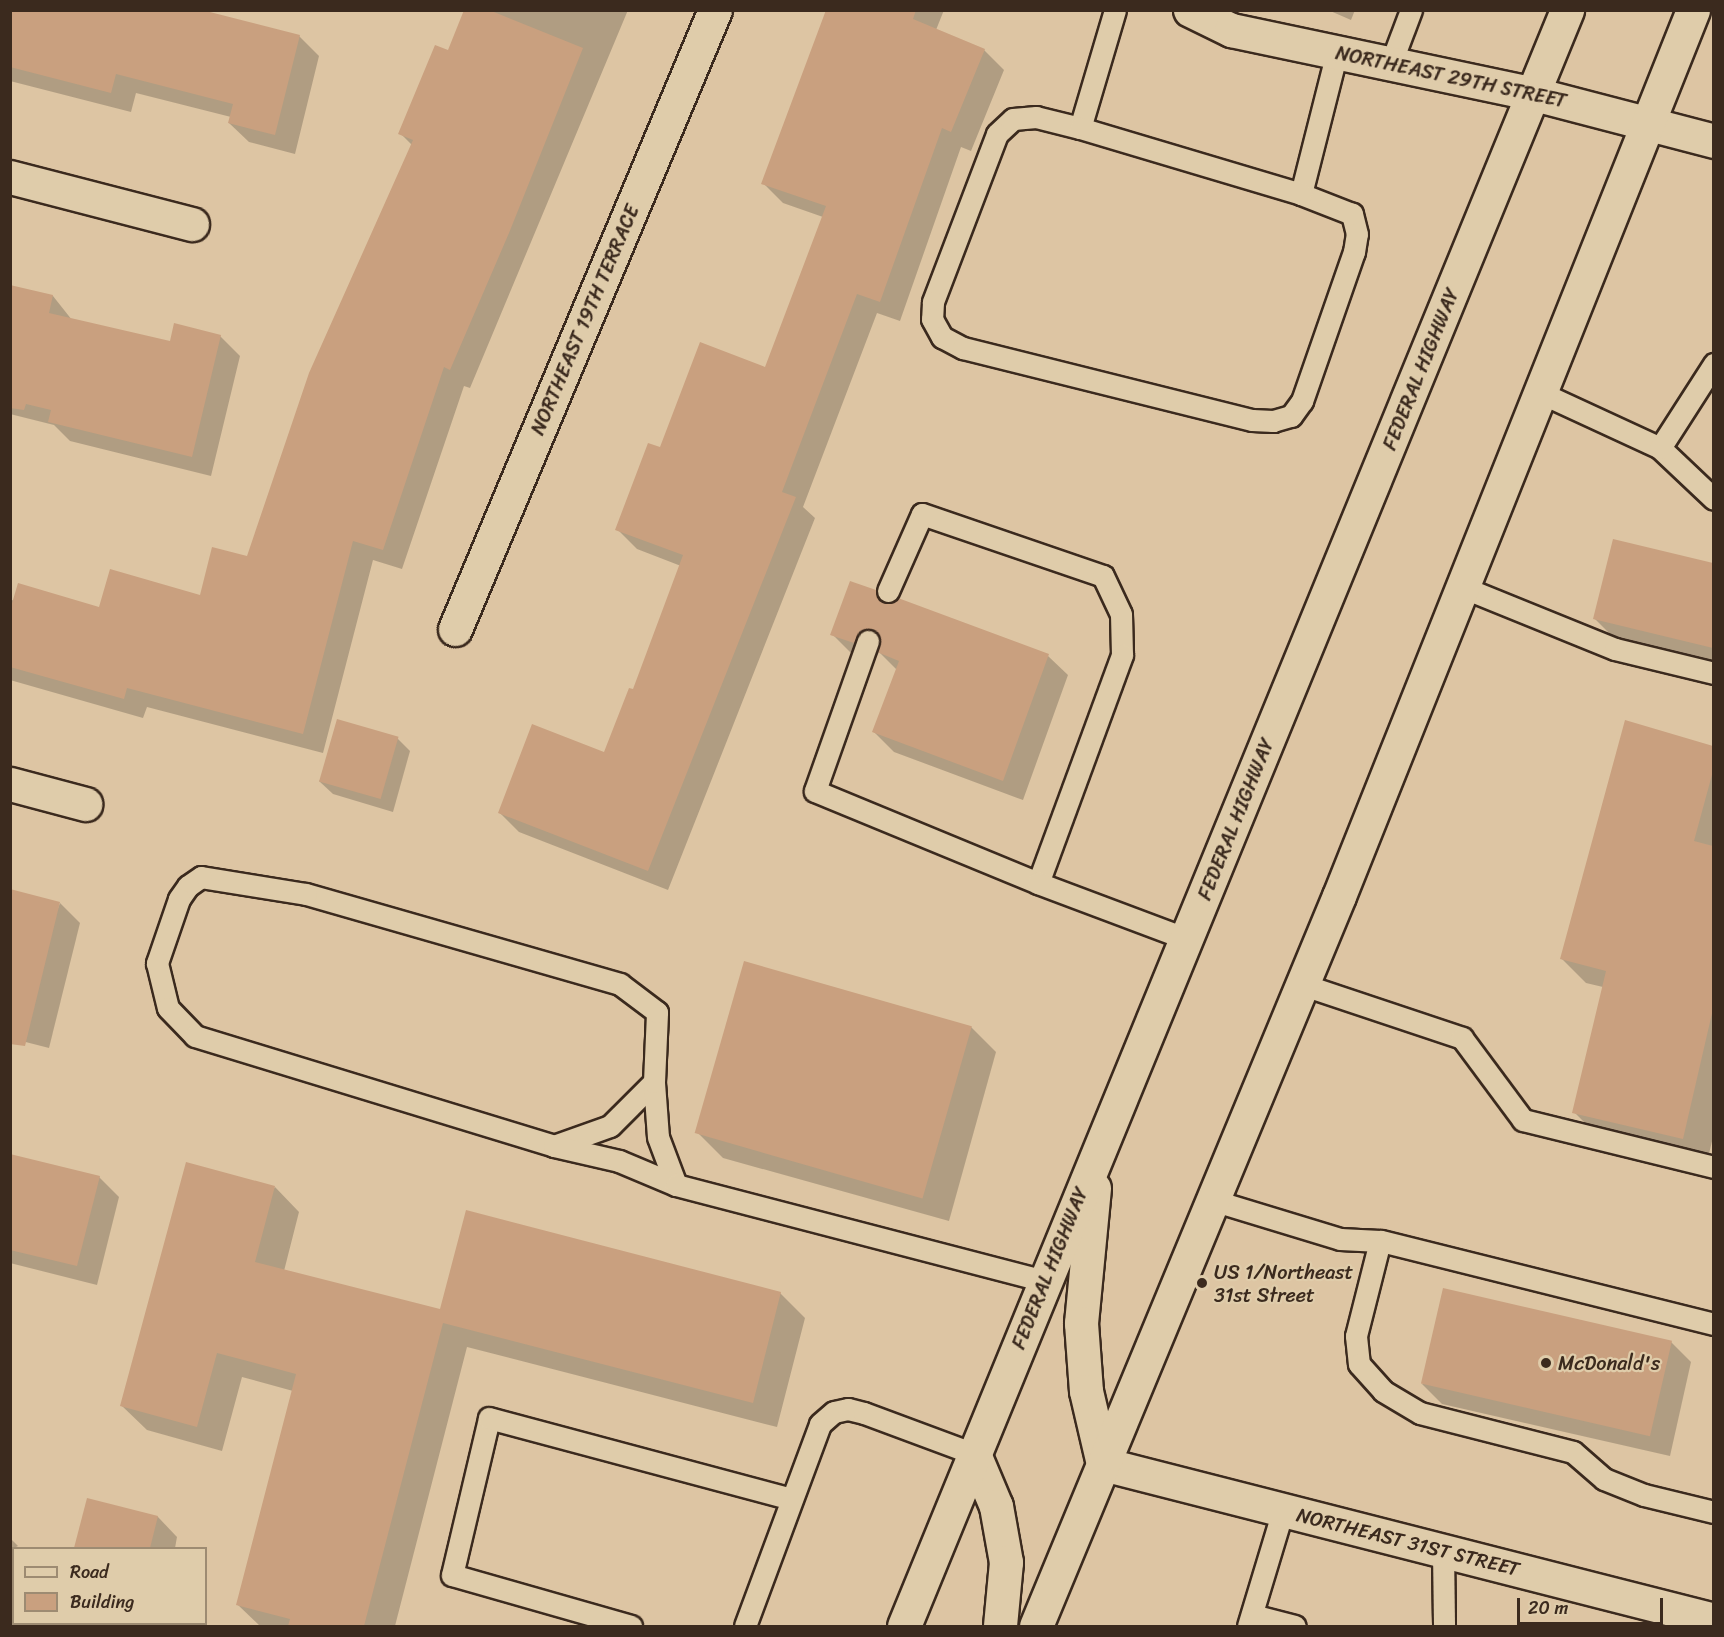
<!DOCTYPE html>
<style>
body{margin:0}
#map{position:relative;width:1724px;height:1637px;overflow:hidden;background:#ddc5a3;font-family:Sriracha,sans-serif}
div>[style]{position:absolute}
.shadow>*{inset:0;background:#0003}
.building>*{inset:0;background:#c9a07f;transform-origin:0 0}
.roads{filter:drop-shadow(2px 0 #3b2a1e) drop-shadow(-2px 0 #3b2a1e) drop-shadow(0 2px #3b2a1e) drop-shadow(0 -2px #3b2a1e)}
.lane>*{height:21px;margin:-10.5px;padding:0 10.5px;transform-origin:10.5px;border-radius:10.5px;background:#dfccaa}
.street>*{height:33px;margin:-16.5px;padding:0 16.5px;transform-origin:16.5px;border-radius:16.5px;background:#dfccaa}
.primary>*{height:33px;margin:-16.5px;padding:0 16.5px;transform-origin:16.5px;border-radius:16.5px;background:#dfccaa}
.dots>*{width:16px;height:16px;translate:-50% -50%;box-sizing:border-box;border:3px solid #dfccaa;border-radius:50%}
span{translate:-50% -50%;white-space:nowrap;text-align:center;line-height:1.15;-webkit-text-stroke:4.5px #dfccaa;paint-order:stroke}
.street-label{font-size:20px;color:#3b2a1e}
.poi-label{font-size:20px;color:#3b2a1e}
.left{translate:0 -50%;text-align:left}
.frame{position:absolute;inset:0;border:12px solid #3b2a1e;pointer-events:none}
.legend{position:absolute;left:12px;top:1547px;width:195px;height:78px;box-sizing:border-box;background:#dfccaa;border:2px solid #9d8b72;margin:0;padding:8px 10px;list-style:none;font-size:18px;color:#3b2a1e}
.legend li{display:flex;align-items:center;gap:12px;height:30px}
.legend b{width:30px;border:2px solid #9d8b72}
.scale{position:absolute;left:1517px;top:1598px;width:146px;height:27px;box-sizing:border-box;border:3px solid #3b2a1e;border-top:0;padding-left:8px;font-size:18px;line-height:21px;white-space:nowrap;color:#3b2a1e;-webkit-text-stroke:4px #dfccaa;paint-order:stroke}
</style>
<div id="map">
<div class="shadow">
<div style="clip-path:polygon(10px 10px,299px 36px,319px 56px,295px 154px,249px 142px,229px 123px,231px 117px,136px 93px,131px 112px,10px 81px)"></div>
<div style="clip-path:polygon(465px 10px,628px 10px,470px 388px,464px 386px,402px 569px,373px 560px,323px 753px,147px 707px,143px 718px,10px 680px,10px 600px,100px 609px,201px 597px,248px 558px,412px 145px,400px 133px,449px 52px)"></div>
<div style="clip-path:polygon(828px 10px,944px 10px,936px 30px,984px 50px,1004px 70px,971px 151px,961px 147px,900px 321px,877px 313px,803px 507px,815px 518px,668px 890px,519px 832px,499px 812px,605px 754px,634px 691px,681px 566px,637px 549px,617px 529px,661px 449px,766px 369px,823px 217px,783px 203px,763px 183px)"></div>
<div style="clip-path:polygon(1328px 10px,1355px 10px,1351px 20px)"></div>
<div style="clip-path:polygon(10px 286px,53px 296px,72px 320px,171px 343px,220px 336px,240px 356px,211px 476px,70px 441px,54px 425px,10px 414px)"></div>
<div style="clip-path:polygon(1614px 541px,1714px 565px,1714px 662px,1615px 639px,1595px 619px)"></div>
<div style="clip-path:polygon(875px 592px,887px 603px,1048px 656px,1068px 675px,1023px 800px,894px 752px,874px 732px,897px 670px,879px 652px,874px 662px,852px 654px,832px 634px)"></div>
<div style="clip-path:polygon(1627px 722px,1714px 747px,1714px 1133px,1707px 1162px,1598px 1136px,1574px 1112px,1603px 987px,1586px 983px,1562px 959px)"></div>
<div style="clip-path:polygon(397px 738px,410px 751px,393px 812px,333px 794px,319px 781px)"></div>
<div style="clip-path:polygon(60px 903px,80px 923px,49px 1048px,10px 1038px)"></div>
<div style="clip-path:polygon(971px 1027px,996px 1052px,949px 1221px,723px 1158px,697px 1132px)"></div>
<div style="clip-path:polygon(10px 1156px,99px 1177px,119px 1197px,97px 1285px,10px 1263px)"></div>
<div style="clip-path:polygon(275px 1187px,299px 1212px,284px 1271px,441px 1311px,780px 1293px,805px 1318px,777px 1427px,467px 1347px,395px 1626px,260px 1626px,238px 1605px,293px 1391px,242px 1377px,222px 1451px,147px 1430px,122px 1406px)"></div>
<div style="clip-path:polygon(1671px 1342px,1691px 1362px,1670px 1456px,1442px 1404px,1422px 1384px)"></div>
<div style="clip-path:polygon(88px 1500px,158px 1517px,177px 1537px,175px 1548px,75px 1548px)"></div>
<div style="clip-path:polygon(10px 1538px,18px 1546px,14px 1548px,10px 1576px)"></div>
<div style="clip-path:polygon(56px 1624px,155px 1624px,55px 1626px)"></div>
</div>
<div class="building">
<div style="clip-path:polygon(10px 10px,202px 10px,300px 35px,275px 135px,228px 123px,233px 104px,116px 74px,111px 93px,10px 67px)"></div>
<div style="clip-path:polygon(464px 10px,489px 10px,583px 48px,509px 233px,450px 370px,444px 367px,383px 550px,353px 541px,303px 734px,127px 688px,124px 699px,10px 667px,10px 610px,18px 583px,99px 607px,110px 569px,200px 595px,212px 547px,247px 556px,309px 373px,413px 140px,398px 134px,435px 45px,448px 50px)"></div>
<div style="clip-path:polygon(826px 10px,916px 10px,913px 19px,985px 49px,951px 132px,942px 128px,880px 302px,857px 294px,782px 492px,796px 497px,648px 871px,498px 813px,532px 724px,604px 752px,629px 688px,633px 689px,683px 555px,615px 530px,648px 443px,660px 447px,700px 342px,765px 367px,826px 206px,761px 184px)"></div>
<div style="clip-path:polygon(10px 285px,53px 295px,49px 313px,170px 341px,174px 323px,221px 335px,192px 457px,48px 422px,51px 410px,26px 404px,24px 410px,10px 408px)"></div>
<div style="clip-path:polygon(1613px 539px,1713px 563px,1713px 648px,1593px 619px)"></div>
<div style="clip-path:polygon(850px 581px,876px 590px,883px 603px,898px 598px,1049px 654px,1003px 781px,872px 732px,899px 661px,877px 652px,880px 638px,873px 629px,860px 631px,854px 643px,830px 635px)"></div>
<div style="left:337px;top:719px;width:64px;height:65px;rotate:16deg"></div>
<div style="clip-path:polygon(1625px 720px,1713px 746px,1713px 771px,1694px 841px,1713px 846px,1713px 1009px,1683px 1139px,1572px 1113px,1606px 971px,1560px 959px)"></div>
<div style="clip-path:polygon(10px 889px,60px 902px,25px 1046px,10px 1044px)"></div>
<div style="left:744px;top:961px;width:237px;height:179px;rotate:16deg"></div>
<div style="clip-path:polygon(10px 1154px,100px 1176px,77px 1266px,10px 1250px)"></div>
<div style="clip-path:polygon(186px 1162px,275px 1186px,255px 1262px,440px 1309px,466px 1210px,781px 1292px,753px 1403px,443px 1323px,364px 1626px,288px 1626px,290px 1619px,236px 1605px,296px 1374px,217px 1353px,197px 1427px,120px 1406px)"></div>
<div style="left:1443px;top:1288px;width:235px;height:98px;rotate:13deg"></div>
<div style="clip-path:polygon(87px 1498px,158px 1516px,150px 1548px,74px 1548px)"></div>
</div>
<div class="roads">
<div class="lane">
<div style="left:1115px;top:10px;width:123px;rotate:106.5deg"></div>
<div style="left:1080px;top:128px;width:45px;rotate:-166deg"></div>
<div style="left:1036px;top:117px;width:23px;rotate:175deg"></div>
<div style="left:1013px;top:119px;width:22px;rotate:137deg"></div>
<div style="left:997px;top:134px;width:180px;rotate:110.9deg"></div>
<div style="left:933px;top:302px;width:17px;rotate:93deg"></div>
<div style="left:932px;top:319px;width:21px;rotate:61deg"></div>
<div style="left:942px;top:337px;width:24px;rotate:28deg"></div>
<div style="left:963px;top:348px;width:298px;rotate:14deg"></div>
<div style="left:1252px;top:420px;width:21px;rotate:3deg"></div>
<div style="left:1273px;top:421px;width:19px;rotate:-16deg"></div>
<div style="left:1291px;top:416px;width:19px;rotate:-54deg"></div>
<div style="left:1302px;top:401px;width:158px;rotate:-70.8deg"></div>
<div style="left:1354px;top:252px;width:18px;rotate:-81deg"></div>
<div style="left:1357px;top:234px;width:21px;rotate:-104deg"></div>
<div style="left:1352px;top:214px;width:55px;rotate:-158.6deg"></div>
<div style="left:1301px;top:194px;width:146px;rotate:-75.8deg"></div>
<div style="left:1391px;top:63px;width:57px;rotate:-69.3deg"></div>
<div style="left:1080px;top:128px;width:231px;rotate:16.6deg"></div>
<div style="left:1539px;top:392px;width:133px;rotate:24.8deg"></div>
<div style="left:1660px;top:448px;width:74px;rotate:43.4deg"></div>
<div style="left:1660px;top:448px;width:100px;rotate:-57.3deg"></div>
<div style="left:1462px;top:587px;width:165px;rotate:22.1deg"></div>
<div style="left:1615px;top:649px;width:102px;rotate:13.6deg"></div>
<div style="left:888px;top:591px;width:84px;rotate:-66.2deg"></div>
<div style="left:922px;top:514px;width:191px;rotate:18.9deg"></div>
<div style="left:1103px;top:576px;width:42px;rotate:64.7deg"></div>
<div style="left:1121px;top:614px;width:41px;rotate:88.6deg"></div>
<div style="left:1122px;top:655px;width:243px;rotate:110.2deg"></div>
<div style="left:868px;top:641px;width:159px;rotate:109.5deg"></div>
<div style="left:815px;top:791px;width:241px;rotate:22.4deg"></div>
<div style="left:1038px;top:883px;width:159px;rotate:20.6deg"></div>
<div style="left:1301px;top:984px;width:170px;rotate:18.5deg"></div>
<div style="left:1462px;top:1038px;width:102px;rotate:53.4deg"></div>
<div style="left:1523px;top:1120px;width:197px;rotate:13.8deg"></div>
<div style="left:554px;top:1146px;width:59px;rotate:-19.7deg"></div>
<div style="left:610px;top:1126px;width:62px;rotate:-45deg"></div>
<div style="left:676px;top:1185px;width:51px;rotate:-110.6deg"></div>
<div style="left:658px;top:1137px;width:55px;rotate:-94.2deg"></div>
<div style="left:654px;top:1082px;width:70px;rotate:-87.5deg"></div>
<div style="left:657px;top:1012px;width:46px;rotate:-142.9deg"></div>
<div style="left:620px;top:984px;width:327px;rotate:-164deg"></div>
<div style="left:306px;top:894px;width:106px;rotate:-170.8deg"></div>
<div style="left:201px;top:877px;width:16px;rotate:145deg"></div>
<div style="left:188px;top:886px;width:16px;rotate:125deg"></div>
<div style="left:179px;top:899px;width:68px;rotate:109deg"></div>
<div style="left:157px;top:963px;width:46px;rotate:76.3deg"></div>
<div style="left:168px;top:1008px;width:39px;rotate:46deg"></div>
<div style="left:195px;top:1036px;width:375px;rotate:17deg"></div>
<div style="left:554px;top:1146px;width:67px;rotate:13deg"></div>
<div style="left:619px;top:1161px;width:62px;rotate:22.8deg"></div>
<div style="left:676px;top:1185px;width:381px;rotate:14.6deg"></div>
<div style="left:1212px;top:1200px;width:134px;rotate:16.9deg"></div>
<div style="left:1340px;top:1239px;width:40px;rotate:2.9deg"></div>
<div style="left:1714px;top:1324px;width:344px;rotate:-166deg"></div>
<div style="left:1380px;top:1241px;width:98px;rotate:104.2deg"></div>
<div style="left:1356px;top:1336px;width:28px;rotate:84deg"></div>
<div style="left:1359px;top:1364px;width:36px;rotate:48deg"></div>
<div style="left:1383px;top:1391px;width:43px;rotate:30.7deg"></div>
<div style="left:1420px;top:1413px;width:158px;rotate:14.3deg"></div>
<div style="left:1573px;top:1452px;width:41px;rotate:41.1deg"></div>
<div style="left:1604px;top:1479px;width:43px;rotate:21.8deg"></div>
<div style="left:1644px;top:1495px;width:72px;rotate:13.7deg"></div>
<div style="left:1443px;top:1551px;width:75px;rotate:89.2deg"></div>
<div style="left:1252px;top:1615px;width:44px;rotate:14.3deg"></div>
<div style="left:631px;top:1626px;width:186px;rotate:-164.1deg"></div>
<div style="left:452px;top:1575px;width:161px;rotate:-76.7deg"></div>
<div style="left:489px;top:1418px;width:313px;rotate:15deg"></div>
<div style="left:745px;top:1626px;width:215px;rotate:-69.6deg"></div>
<div style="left:820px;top:1424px;width:18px;rotate:-41deg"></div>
<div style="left:834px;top:1412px;width:14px;rotate:-12deg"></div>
<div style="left:848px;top:1409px;width:16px;rotate:14deg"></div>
<div style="left:864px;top:1413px;width:117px;rotate:20.4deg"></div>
<div style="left:1248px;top:1626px;width:121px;rotate:-73.2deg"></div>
</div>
<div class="street">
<div style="left:1190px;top:10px;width:46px;rotate:26deg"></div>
<div style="left:1231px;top:30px;width:310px;rotate:11.9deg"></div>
<div style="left:1534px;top:94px;width:186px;rotate:14.6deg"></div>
<div style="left:10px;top:177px;width:188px;rotate:14.5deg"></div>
<div style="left:455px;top:629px;width:671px;rotate:-67.22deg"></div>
<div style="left:10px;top:784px;width:78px;rotate:14.9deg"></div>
<div style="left:1103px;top:1464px;width:631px;rotate:14.32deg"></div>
</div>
<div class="primary">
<div style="left:1094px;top:1188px;width:136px;rotate:95.5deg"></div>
<div style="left:1081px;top:1323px;width:68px;rotate:85.8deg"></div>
<div style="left:1086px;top:1391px;width:75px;rotate:76.9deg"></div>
<div style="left:974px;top:1454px;width:56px;rotate:67.1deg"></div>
<div style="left:996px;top:1506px;width:57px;rotate:79.9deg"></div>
<div style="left:1006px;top:1562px;width:64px;rotate:95.4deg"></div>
<div style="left:904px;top:1626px;width:1747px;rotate:-67.69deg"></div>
<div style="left:1036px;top:1626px;width:790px;rotate:-67.46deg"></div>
<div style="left:1339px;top:896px;width:954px;rotate:-68.22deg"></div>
</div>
</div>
<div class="dots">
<div style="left:1202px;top:1283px;background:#3b2a1e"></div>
<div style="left:1546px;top:1363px;background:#3b2a1e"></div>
</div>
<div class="street-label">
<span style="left:1451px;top:77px;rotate:12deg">NORTHEAST 29TH STREET</span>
<span style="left:585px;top:320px;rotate:-67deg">NORTHEAST 19TH TERRACE</span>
<span style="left:1421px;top:369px;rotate:-68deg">FEDERAL HIGHWAY</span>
<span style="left:1236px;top:819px;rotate:-68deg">FEDERAL HIGHWAY</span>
<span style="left:1050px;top:1268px;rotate:-68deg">FEDERAL HIGHWAY</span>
<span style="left:1408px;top:1542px;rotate:14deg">NORTHEAST 31ST STREET</span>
</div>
<div class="poi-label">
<span class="left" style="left:1214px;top:1284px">US 1/Northeast<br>31st Street</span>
<span class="left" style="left:1558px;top:1363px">McDonald's</span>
</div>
<div class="frame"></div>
<ul class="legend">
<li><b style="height:8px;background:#dfccaa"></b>Road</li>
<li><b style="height:16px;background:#c9a07f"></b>Building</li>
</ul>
<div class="scale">20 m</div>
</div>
